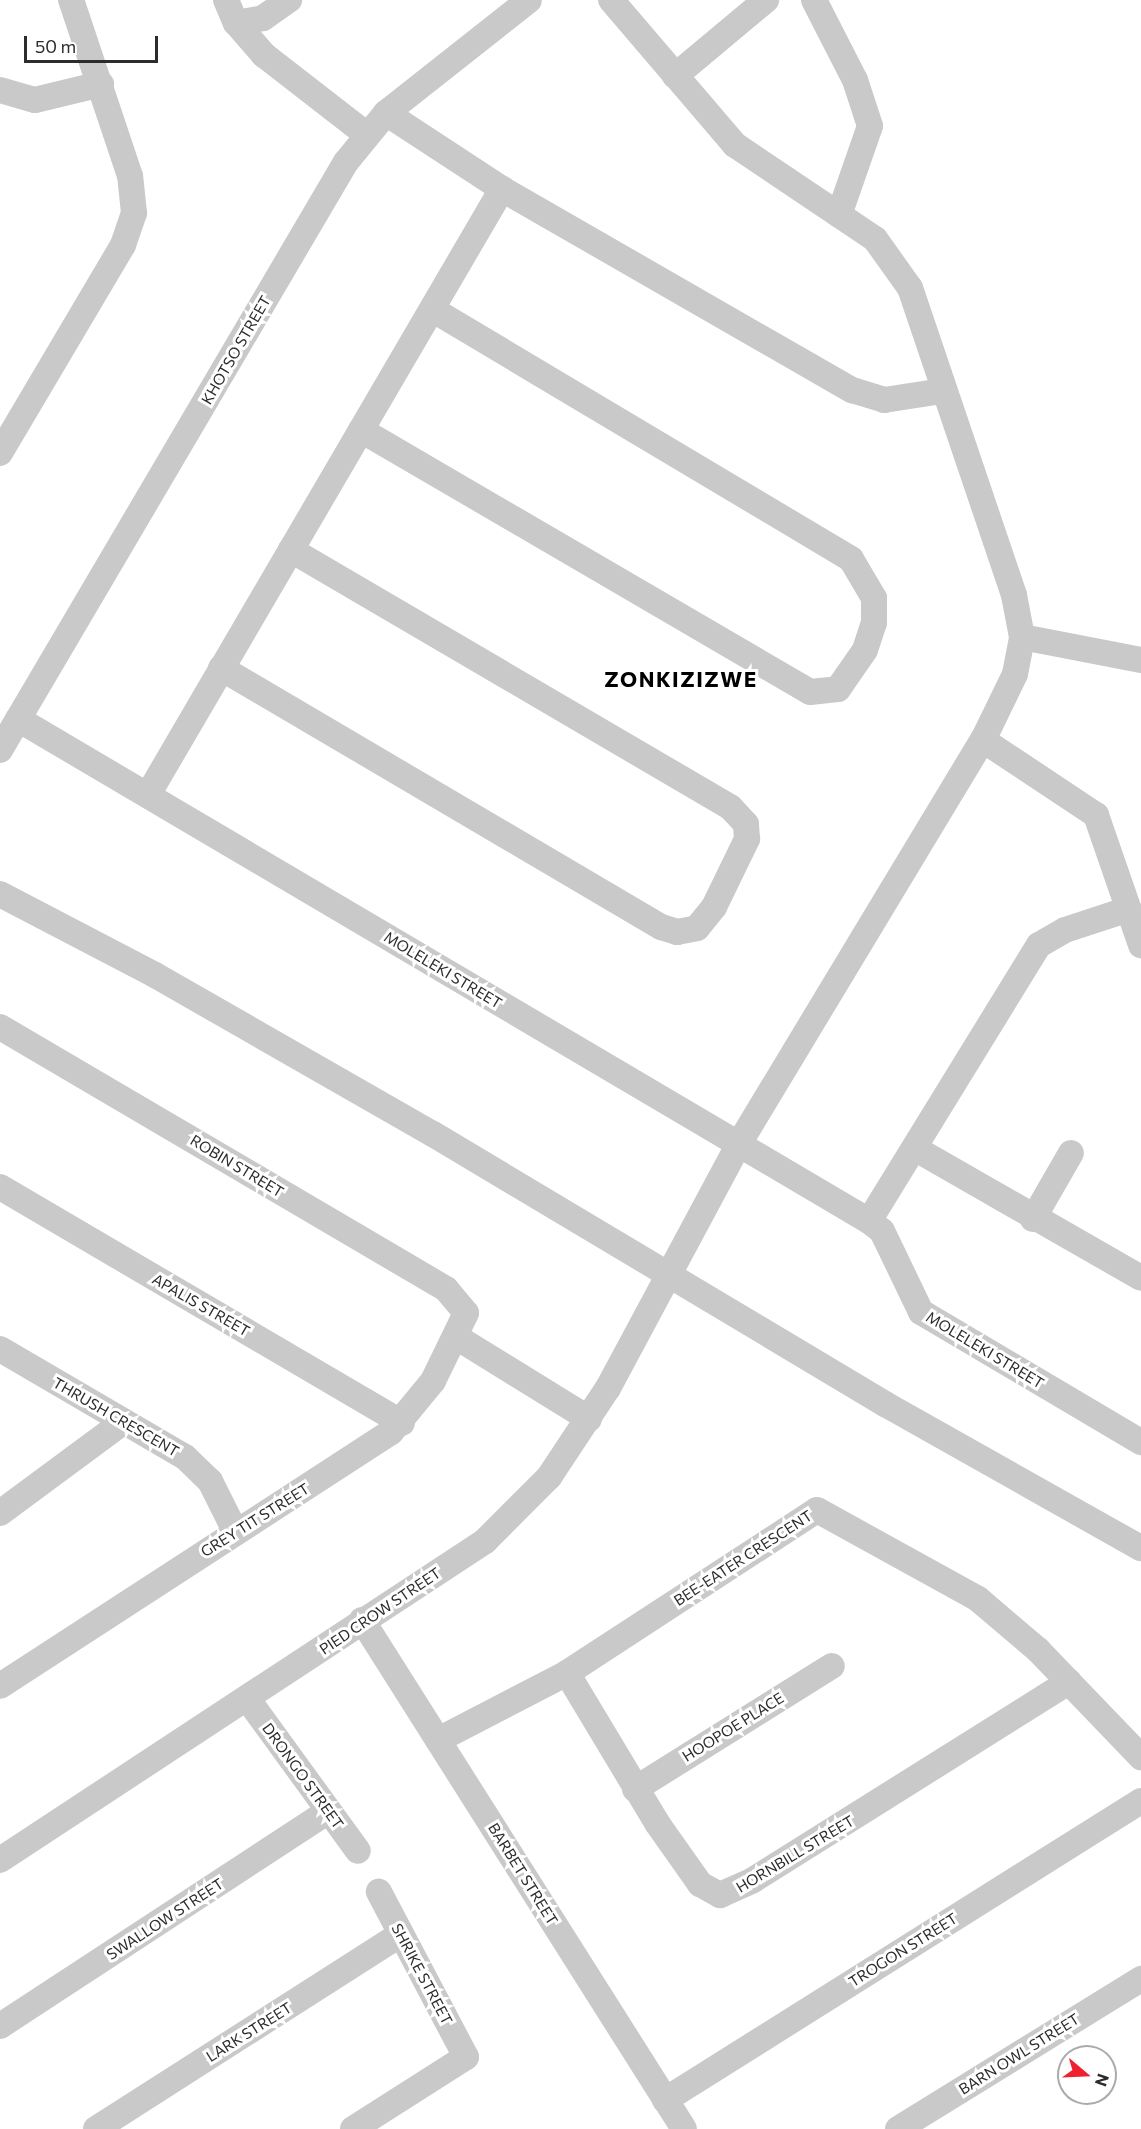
<!DOCTYPE html>
<style>
body{margin:0}
#map{position:relative;width:1141px;height:2129px;overflow:hidden;background:#fff;font-family:Commissioner,sans-serif}
div>[style]{position:absolute}
.minor>*{height:26px;margin:-13px;padding:0 13px;transform-origin:13px;border-radius:13px;background:#c9c9c9}
span{translate:-50% -50%;white-space:nowrap;text-align:center;line-height:1.15;-webkit-text-stroke:6px #fff;paint-order:stroke}
.street-label{font-size:15px;color:#2c2c2c}
.district-label{font-size:21px;color:#000;font-weight:700;letter-spacing:1.5px}
.north{position:absolute;left:1057px;top:2045px;width:60px;height:60px;box-sizing:border-box;background:#fff;border:2px solid #ababab;border-radius:50%;rotate:109deg;font-size:16px;font-weight:700;line-height:24px;text-align:center;color:#2c2c2c}
.north::after{content:'';display:block;margin:auto;width:21px;height:27px;background:#ef2131;clip-path:polygon(50% 0,100% 100%,50% 72%,0 100%)}
.scale{position:absolute;left:24px;top:36px;width:134px;height:27px;box-sizing:border-box;border:3px solid #2c2c2c;border-top:0;padding-left:8px;font-size:18px;line-height:21px;white-space:nowrap;color:#2c2c2c;-webkit-text-stroke:4px #fff;paint-order:stroke}
</style>
<div id="map">
<div class="minor">
<div style="left:226px;top:0;width:25px;rotate:67deg"></div>
<div style="left:236px;top:23px;width:43px;rotate:48.8deg"></div>
<div style="left:264px;top:55px;width:130px;rotate:37.8deg"></div>
<div style="left:814px;top:0;width:90px;rotate:62.9deg"></div>
<div style="left:855px;top:80px;width:48px;rotate:71.9deg"></div>
<div style="left:870px;top:126px;width:94px;rotate:109.2deg"></div>
<div style="left:236px;top:23px;width:27px;rotate:-10deg"></div>
<div style="left:263px;top:18px;width:32px;rotate:-35deg"></div>
<div style="left:675px;top:76px;width:119px;rotate:-39.9deg"></div>
<div style="left:0;top:90px;width:36px;rotate:16deg"></div>
<div style="left:35px;top:100px;width:68px;rotate:-13.6deg"></div>
<div style="left:386px;top:113px;width:139px;rotate:33.2deg"></div>
<div style="left:502px;top:189px;width:404px;rotate:29.9deg"></div>
<div style="left:852px;top:390px;width:34px;rotate:17deg"></div>
<div style="left:884px;top:400px;width:59px;rotate:-8.8deg"></div>
<div style="left:361px;top:430px;width:520px;rotate:30.26deg"></div>
<div style="left:810px;top:692px;width:28px;rotate:-6deg"></div>
<div style="left:838px;top:689px;width:47px;rotate:-55.3deg"></div>
<div style="left:865px;top:650px;width:28px;rotate:-72deg"></div>
<div style="left:874px;top:623px;width:25px;rotate:-90deg"></div>
<div style="left:874px;top:598px;width:45px;rotate:-120.5deg"></div>
<div style="left:851px;top:559px;width:487px;rotate:-149.2deg"></div>
<div style="left:0;top:453px;width:242px;rotate:-59.4deg"></div>
<div style="left:123px;top:245px;width:34px;rotate:-71deg"></div>
<div style="left:134px;top:213px;width:37px;rotate:-96deg"></div>
<div style="left:130px;top:176px;width:186px;rotate:-108.5deg"></div>
<div style="left:1022px;top:637px;width:121px;rotate:10.9deg"></div>
<div style="left:221px;top:668px;width:511px;rotate:30.48deg"></div>
<div style="left:661px;top:927px;width:17px;rotate:17deg"></div>
<div style="left:677px;top:932px;width:20px;rotate:-11deg"></div>
<div style="left:697px;top:928px;width:27px;rotate:-51deg"></div>
<div style="left:714px;top:907px;width:76px;rotate:-64.1deg"></div>
<div style="left:747px;top:839px;width:15px;rotate:-94deg"></div>
<div style="left:746px;top:824px;width:23px;rotate:-133deg"></div>
<div style="left:730px;top:807px;width:509px;rotate:-149.65deg"></div>
<div style="left:18px;top:719px;width:988px;rotate:30.54deg"></div>
<div style="left:869px;top:1221px;width:16px;rotate:38deg"></div>
<div style="left:882px;top:1231px;width:90px;rotate:64.3deg"></div>
<div style="left:921px;top:1312px;width:256px;rotate:30.6deg"></div>
<div style="left:983px;top:740px;width:136px;rotate:33.6deg"></div>
<div style="left:1096px;top:815px;width:138px;rotate:70.9deg"></div>
<div style="left:0;top:750px;width:682px;rotate:-59.53deg"></div>
<div style="left:346px;top:162px;width:63px;rotate:-50.8deg"></div>
<div style="left:386px;top:113px;width:182px;rotate:-38.3deg"></div>
<div style="left:149px;top:793px;width:700px;rotate:-59.7deg"></div>
<div style="left:0;top:894px;width:175px;rotate:27.6deg"></div>
<div style="left:155px;top:975px;width:320px;rotate:29.8deg"></div>
<div style="left:433px;top:1134px;width:527px;rotate:30.85deg"></div>
<div style="left:885px;top:1404px;width:294px;rotate:29.4deg"></div>
<div style="left:0;top:1027px;width:517px;rotate:30.43deg"></div>
<div style="left:446px;top:1289px;width:31px;rotate:50deg"></div>
<div style="left:466px;top:1313px;width:76px;rotate:115.9deg"></div>
<div style="left:433px;top:1381px;width:66px;rotate:129.5deg"></div>
<div style="left:391px;top:1432px;width:466px;rotate:147deg"></div>
<div style="left:916px;top:1149px;width:259px;rotate:29.8deg"></div>
<div style="left:0;top:1187px;width:466px;rotate:30.4deg"></div>
<div style="left:1033px;top:1219px;width:76px;rotate:-60.1deg"></div>
<div style="left:869px;top:1221px;width:324px;rotate:-58.4deg"></div>
<div style="left:1039px;top:945px;width:30px;rotate:-30deg"></div>
<div style="left:1065px;top:930px;width:67px;rotate:-18.2deg"></div>
<div style="left:458px;top:1338px;width:154px;rotate:31.7deg"></div>
<div style="left:0;top:1349px;width:214px;rotate:30.3deg"></div>
<div style="left:185px;top:1457px;width:35px;rotate:44deg"></div>
<div style="left:210px;top:1481px;width:56px;rotate:63.4deg"></div>
<div style="left:0;top:1513px;width:153px;rotate:-36.5deg"></div>
<div style="left:362px;top:1620px;width:602px;rotate:57.68deg"></div>
<div style="left:567px;top:1673px;width:175px;rotate:59deg"></div>
<div style="left:657px;top:1823px;width:75px;rotate:54.8deg"></div>
<div style="left:700px;top:1884px;width:23px;rotate:29deg"></div>
<div style="left:720px;top:1895px;width:36px;rotate:-24deg"></div>
<div style="left:753px;top:1880px;width:373px;rotate:-32.1deg"></div>
<div style="left:249px;top:1701px;width:185px;rotate:54deg"></div>
<div style="left:438px;top:1740px;width:145px;rotate:-27.4deg"></div>
<div style="left:567px;top:1673px;width:298px;rotate:-33.1deg"></div>
<div style="left:817px;top:1510px;width:184px;rotate:28.9deg"></div>
<div style="left:978px;top:1599px;width:79px;rotate:40.4deg"></div>
<div style="left:1038px;top:1650px;width:149px;rotate:46.1deg"></div>
<div style="left:635px;top:1789px;width:232px;rotate:-32deg"></div>
<div style="left:0;top:1860px;width:581px;rotate:-33.33deg"></div>
<div style="left:485px;top:1541px;width:91px;rotate:-45deg"></div>
<div style="left:549px;top:1477px;width:107px;rotate:-56.5deg"></div>
<div style="left:608px;top:1388px;width:273px;rotate:-61.8deg"></div>
<div style="left:737px;top:1147px;width:476px;rotate:-58.9deg"></div>
<div style="left:983px;top:740px;width:73px;rotate:-64.1deg"></div>
<div style="left:1015px;top:674px;width:38px;rotate:-79deg"></div>
<div style="left:1022px;top:637px;width:43px;rotate:-100.8deg"></div>
<div style="left:1014px;top:595px;width:324px;rotate:-108.7deg"></div>
<div style="left:910px;top:288px;width:60px;rotate:-125.5deg"></div>
<div style="left:875px;top:239px;width:169px;rotate:-146.1deg"></div>
<div style="left:735px;top:145px;width:191px;rotate:-130.5deg"></div>
<div style="left:0;top:2026px;width:392px;rotate:-33.2deg"></div>
<div style="left:665px;top:2100px;width:562px;rotate:-32.14deg"></div>
<div style="left:96px;top:2129px;width:362px;rotate:-32.6deg"></div>
<div style="left:353px;top:2129px;width:134px;rotate:-32.5deg"></div>
<div style="left:466px;top:2057px;width:187px;rotate:-117.8deg"></div>
<div style="left:898px;top:2129px;width:286px;rotate:-31.7deg"></div>
</div>
<div class="street-label">
<span style="left:236px;top:350px;rotate:-60deg">KHOTSO STREET</span>
<span style="left:443px;top:970px;rotate:31deg">MOLELEKI STREET</span>
<span style="left:237px;top:1166px;rotate:31deg">ROBIN STREET</span>
<span style="left:201px;top:1305px;rotate:30deg">APALIS STREET</span>
<span style="left:985px;top:1350px;rotate:31deg">MOLELEKI STREET</span>
<span style="left:116px;top:1417px;rotate:30deg">THRUSH CRESCENT</span>
<span style="left:255px;top:1520px;rotate:-32deg">GREY TIT STREET</span>
<span style="left:743px;top:1558px;rotate:-33deg">BEE-EATER CRESCENT</span>
<span style="left:380px;top:1611px;rotate:-34deg">PIED CROW STREET</span>
<span style="left:733px;top:1727px;rotate:-32deg">HOOPOE PLACE</span>
<span style="left:303px;top:1776px;rotate:54deg">DRONGO STREET</span>
<span style="left:795px;top:1854px;rotate:-31deg">HORNBILL STREET</span>
<span style="left:523px;top:1874px;rotate:58deg">BARBET STREET</span>
<span style="left:165px;top:1919px;rotate:-33deg">SWALLOW STREET</span>
<span style="left:903px;top:1950px;rotate:-32deg">TROGON STREET</span>
<span style="left:422px;top:1974px;rotate:62deg">SHRIKE STREET</span>
<span style="left:249px;top:2032px;rotate:-32deg">LARK STREET</span>
<span style="left:1019px;top:2054px;rotate:-32deg">BARN OWL STREET</span>
</div>
<div class="district-label">
<span style="left:681px;top:679px">ZONKIZIZWE</span>
</div>
<div class="north">N</div>
<div class="scale">50 m</div>
</div>
